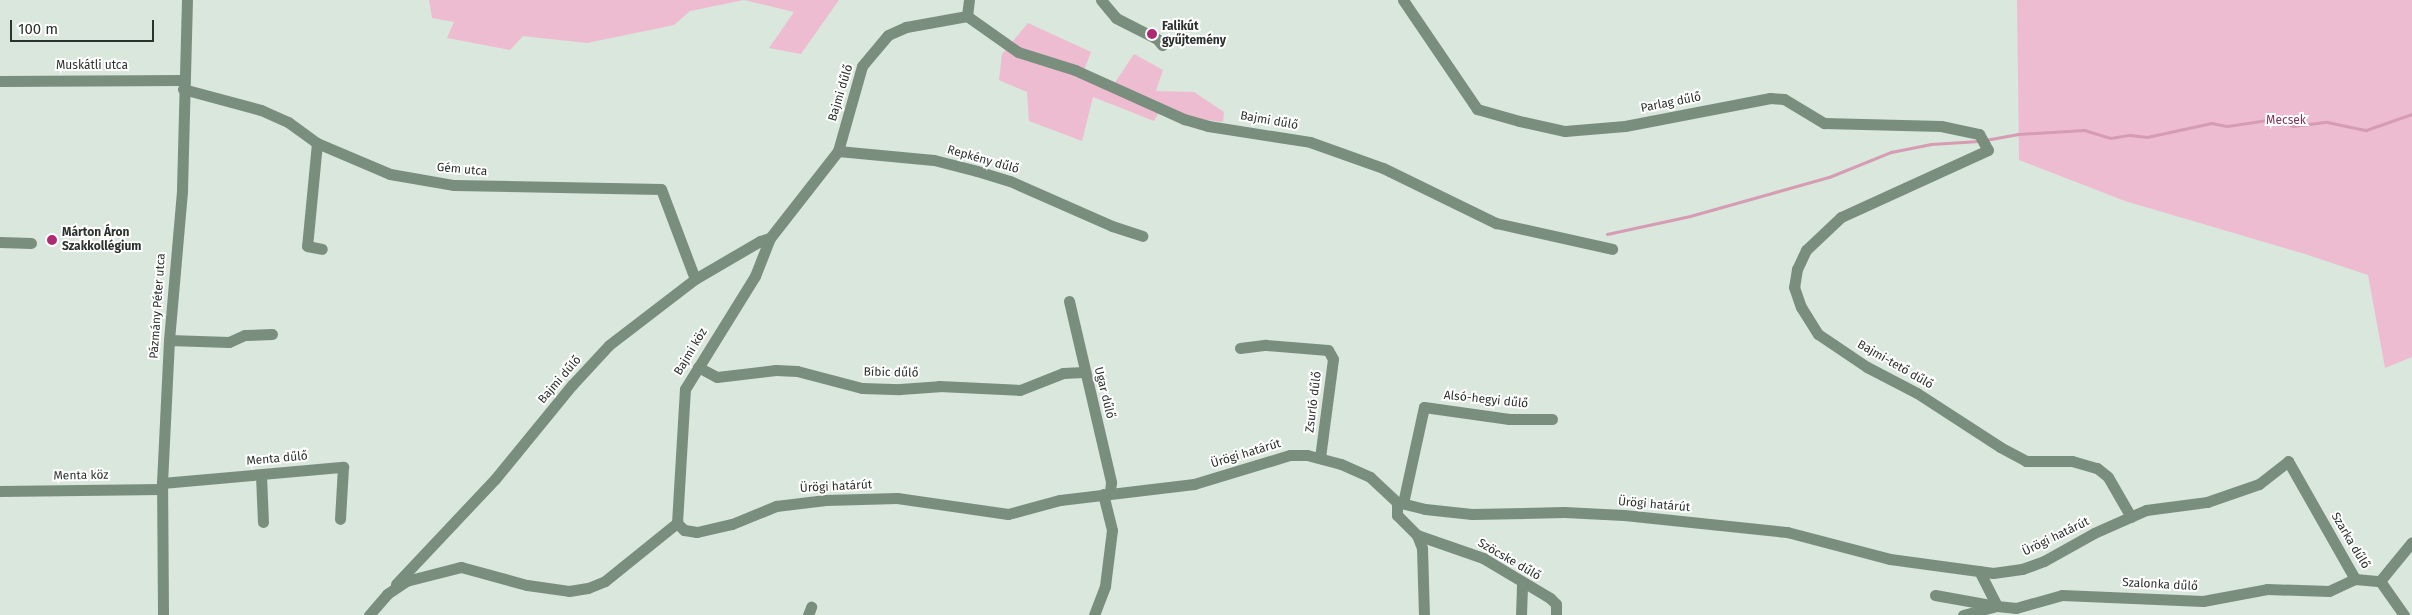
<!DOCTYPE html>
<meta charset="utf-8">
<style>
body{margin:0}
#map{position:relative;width:2412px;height:615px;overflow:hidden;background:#d9e7dc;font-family:"Fira Sans",sans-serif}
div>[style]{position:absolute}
.green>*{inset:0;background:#eebcd0}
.stream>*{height:3px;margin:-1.5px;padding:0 1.5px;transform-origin:1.5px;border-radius:1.5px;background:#d59cb4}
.minor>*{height:11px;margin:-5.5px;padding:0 5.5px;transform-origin:5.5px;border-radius:5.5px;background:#7a8e7e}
.dots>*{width:14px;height:14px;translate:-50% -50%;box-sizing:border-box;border:2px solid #fff;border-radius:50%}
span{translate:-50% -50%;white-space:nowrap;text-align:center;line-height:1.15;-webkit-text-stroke:4px #fff;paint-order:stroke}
.poi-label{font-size:12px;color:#2c322e;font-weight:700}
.left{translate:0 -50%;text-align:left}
.street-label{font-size:12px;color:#2c322e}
.park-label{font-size:12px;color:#7c3758}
.scale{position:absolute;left:10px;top:20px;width:144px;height:22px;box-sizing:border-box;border:2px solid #2c322e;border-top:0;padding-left:6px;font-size:15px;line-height:18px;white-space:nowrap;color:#2c322e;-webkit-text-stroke:4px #fff;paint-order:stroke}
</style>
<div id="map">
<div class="green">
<div style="clip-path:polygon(429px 0,839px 0,801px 54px,769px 48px,794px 12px,744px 0,690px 11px,674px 25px,587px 43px,523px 36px,510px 50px,447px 38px,454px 22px,432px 18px)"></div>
<div style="clip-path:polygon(2017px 0,2412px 0,2412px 357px,2385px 368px,2368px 275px,2305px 254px,2125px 201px,2019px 160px)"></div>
<div style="clip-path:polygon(1028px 23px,1091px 52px,1084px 70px,1114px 84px,1134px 54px,1163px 70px,1156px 91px,1194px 92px,1224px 112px,1223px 122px,1158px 114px,1154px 121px,1093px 97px,1082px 141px,1029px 121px,1027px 92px,999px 80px,1002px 54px)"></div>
</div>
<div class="stream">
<div style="left:1985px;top:140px;width:34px;rotate:-10deg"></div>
<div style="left:2018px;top:134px;width:66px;rotate:-3.5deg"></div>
<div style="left:2084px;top:130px;width:27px;rotate:17deg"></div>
<div style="left:2110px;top:138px;width:20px;rotate:-9deg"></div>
<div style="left:2130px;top:135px;width:17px;rotate:7deg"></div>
<div style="left:2147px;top:137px;width:66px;rotate:-12.3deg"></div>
<div style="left:2211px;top:123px;width:16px;rotate:11deg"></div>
<div style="left:2227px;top:126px;width:48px;rotate:-8.5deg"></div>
<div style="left:2274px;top:119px;width:20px;rotate:20deg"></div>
<div style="left:2293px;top:126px;width:34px;rotate:-7deg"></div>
<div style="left:2327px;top:122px;width:40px;rotate:12deg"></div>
<div style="left:2366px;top:130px;width:49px;rotate:-19.2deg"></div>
<div style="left:1607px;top:234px;width:85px;rotate:-12.2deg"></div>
<div style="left:1690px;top:216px;width:144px;rotate:-15.7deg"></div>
<div style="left:1829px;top:177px;width:67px;rotate:-22deg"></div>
<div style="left:1891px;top:152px;width:41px;rotate:-11.3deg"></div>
<div style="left:1931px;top:144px;width:48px;rotate:-3.6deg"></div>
</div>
<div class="minor">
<div style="left:1101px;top:0;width:23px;rotate:50deg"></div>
<div style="left:1116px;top:18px;width:46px;rotate:27.1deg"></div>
<div style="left:1157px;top:39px;width:8px;rotate:50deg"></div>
<div style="left:1403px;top:0;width:132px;rotate:55.8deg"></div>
<div style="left:1477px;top:109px;width:44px;rotate:15.9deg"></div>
<div style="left:1519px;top:121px;width:47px;rotate:12.3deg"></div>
<div style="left:1565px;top:131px;width:60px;rotate:-4.8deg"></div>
<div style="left:1625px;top:126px;width:148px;rotate:-10.9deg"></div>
<div style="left:1770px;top:98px;width:14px;rotate:4deg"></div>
<div style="left:1784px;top:99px;width:47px;rotate:31deg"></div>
<div style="left:1824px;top:123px;width:117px;rotate:1.5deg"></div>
<div style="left:1941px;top:126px;width:39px;rotate:12deg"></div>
<div style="left:1979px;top:134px;width:18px;rotate:61deg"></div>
<div style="left:1988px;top:150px;width:162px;rotate:155.5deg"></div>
<div style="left:1841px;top:217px;width:48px;rotate:136.7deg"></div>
<div style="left:1806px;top:250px;width:21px;rotate:115deg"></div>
<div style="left:1797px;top:269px;width:18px;rotate:99deg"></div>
<div style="left:1794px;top:287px;width:21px;rotate:71deg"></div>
<div style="left:1801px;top:307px;width:32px;rotate:58deg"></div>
<div style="left:1818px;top:334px;width:59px;rotate:34deg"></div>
<div style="left:1867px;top:367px;width:56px;rotate:27.5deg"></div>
<div style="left:1917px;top:393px;width:99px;rotate:33deg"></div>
<div style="left:2000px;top:447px;width:30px;rotate:28deg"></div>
<div style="left:2026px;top:461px;width:46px"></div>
<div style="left:2072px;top:461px;width:26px;rotate:16deg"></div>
<div style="left:2097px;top:468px;width:14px;rotate:39deg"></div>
<div style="left:2108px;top:477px;width:46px;rotate:60.1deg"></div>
<div style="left:967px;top:16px;width:16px;rotate:-83deg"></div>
<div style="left:0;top:81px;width:183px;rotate:-0.3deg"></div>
<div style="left:183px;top:89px;width:81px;rotate:15.1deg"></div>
<div style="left:261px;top:110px;width:30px;rotate:24deg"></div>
<div style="left:288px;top:122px;width:36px;rotate:36deg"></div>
<div style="left:317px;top:143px;width:79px;rotate:23deg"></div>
<div style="left:390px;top:174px;width:65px;rotate:9.8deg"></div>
<div style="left:454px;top:185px;width:207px;rotate:1.1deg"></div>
<div style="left:661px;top:189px;width:96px;rotate:69.3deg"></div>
<div style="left:317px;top:143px;width:103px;rotate:95.5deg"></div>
<div style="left:307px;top:246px;width:15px;rotate:11deg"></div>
<div style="left:838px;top:151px;width:96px;rotate:5.4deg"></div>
<div style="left:934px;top:160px;width:44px;rotate:14.3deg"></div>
<div style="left:977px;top:171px;width:34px;rotate:17deg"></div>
<div style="left:1010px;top:181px;width:111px;rotate:23.8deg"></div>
<div style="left:1112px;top:226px;width:32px;rotate:18deg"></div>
<div style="left:0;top:242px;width:31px;rotate:2deg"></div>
<div style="left:1069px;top:301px;width:186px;rotate:76.9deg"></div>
<div style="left:1111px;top:482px;width:10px;rotate:96deg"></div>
<div style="left:169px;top:340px;width:60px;rotate:1.9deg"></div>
<div style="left:229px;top:342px;width:17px;rotate:-24deg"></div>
<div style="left:245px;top:335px;width:27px;rotate:-2deg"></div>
<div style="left:1240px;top:348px;width:26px;rotate:-7deg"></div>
<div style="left:1266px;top:345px;width:62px;rotate:4.6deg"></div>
<div style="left:1328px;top:350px;width:10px;rotate:61deg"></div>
<div style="left:1333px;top:359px;width:100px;rotate:97.5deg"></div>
<div style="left:698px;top:367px;width:21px;rotate:28deg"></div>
<div style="left:717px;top:377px;width:59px;rotate:-6.8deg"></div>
<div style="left:776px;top:370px;width:21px;rotate:3deg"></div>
<div style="left:797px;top:371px;width:67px;rotate:14.7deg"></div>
<div style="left:862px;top:388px;width:38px;rotate:2deg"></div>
<div style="left:900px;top:389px;width:39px;rotate:-4deg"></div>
<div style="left:939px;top:386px;width:81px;rotate:2.8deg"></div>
<div style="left:1020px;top:390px;width:46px;rotate:-21.6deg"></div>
<div style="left:1063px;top:373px;width:21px;rotate:-3deg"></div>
<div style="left:261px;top:475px;width:47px;rotate:87.6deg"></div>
<div style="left:162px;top:483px;width:182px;rotate:-5.1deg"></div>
<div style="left:343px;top:467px;width:52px;rotate:93.3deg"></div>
<div style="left:0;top:491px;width:162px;rotate:-0.7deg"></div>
<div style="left:1397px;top:502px;width:13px;rotate:90deg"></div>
<div style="left:1397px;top:515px;width:28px;rotate:45deg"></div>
<div style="left:1417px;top:535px;width:70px;rotate:19.2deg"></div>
<div style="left:1483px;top:558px;width:78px;rotate:30.8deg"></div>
<div style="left:1550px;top:598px;width:8px;rotate:45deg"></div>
<div style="left:1556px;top:604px;width:11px;rotate:90deg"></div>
<div style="left:1403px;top:503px;width:98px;rotate:-77.7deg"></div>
<div style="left:1424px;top:407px;width:86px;rotate:8deg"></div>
<div style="left:1509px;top:419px;width:43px"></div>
<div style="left:677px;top:523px;width:134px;rotate:-86.6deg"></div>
<div style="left:685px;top:389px;width:133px;rotate:-58.2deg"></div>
<div style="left:755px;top:276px;width:41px;rotate:-68.5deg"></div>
<div style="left:1417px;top:535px;width:14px;rotate:69deg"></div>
<div style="left:1422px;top:548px;width:67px;rotate:88.3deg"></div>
<div style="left:2380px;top:581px;width:50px;rotate:-50.6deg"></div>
<div style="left:396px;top:584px;width:144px;rotate:-46.7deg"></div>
<div style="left:495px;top:479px;width:122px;rotate:-50.7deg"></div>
<div style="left:572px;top:385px;width:54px;rotate:-47.2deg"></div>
<div style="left:609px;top:345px;width:108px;rotate:-37.5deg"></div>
<div style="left:695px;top:279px;width:75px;rotate:-30.3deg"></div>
<div style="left:760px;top:241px;width:10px;rotate:-17deg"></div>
<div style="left:770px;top:238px;width:110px;rotate:-52deg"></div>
<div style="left:838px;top:151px;width:88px;rotate:-74.2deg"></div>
<div style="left:862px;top:66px;width:40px;rotate:-50deg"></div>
<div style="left:888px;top:35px;width:20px;rotate:-24deg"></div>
<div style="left:906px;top:27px;width:62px;rotate:-10.2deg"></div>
<div style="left:967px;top:16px;width:62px;rotate:35.2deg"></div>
<div style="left:1018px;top:52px;width:60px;rotate:17.5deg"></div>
<div style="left:1075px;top:70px;width:120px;rotate:24.2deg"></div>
<div style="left:1184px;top:119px;width:25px;rotate:16deg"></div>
<div style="left:1208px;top:126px;width:103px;rotate:8.9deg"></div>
<div style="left:1310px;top:142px;width:77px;rotate:19.6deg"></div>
<div style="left:1383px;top:168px;width:126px;rotate:26deg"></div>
<div style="left:1496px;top:223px;width:119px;rotate:12.6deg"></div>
<div style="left:1935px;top:595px;width:63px;rotate:10.1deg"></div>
<div style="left:1997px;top:606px;width:39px;rotate:-117deg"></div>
<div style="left:163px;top:615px;width:132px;rotate:-90.4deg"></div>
<div style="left:162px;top:483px;width:143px;rotate:-87.2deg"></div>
<div style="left:169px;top:340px;width:151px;rotate:-85deg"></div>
<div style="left:182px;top:190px;width:190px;rotate:-88.5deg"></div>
<div style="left:369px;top:615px;width:28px;rotate:-49deg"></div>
<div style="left:387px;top:594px;width:23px;rotate:-34deg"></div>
<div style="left:406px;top:581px;width:57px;rotate:-14.3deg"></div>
<div style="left:461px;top:567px;width:68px;rotate:15.3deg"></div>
<div style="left:527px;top:585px;width:42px;rotate:8.1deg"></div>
<div style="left:569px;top:591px;width:19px;rotate:-9deg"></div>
<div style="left:588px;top:588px;width:18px;rotate:-22deg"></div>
<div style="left:605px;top:581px;width:92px;rotate:-38.9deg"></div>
<div style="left:677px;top:523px;width:10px;rotate:45deg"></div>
<div style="left:684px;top:530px;width:13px;rotate:9deg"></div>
<div style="left:697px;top:532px;width:36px;rotate:-13deg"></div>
<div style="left:732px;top:524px;width:48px;rotate:-22.2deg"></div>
<div style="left:776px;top:506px;width:50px;rotate:-6.8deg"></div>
<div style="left:826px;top:500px;width:71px;rotate:-1.6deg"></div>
<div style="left:897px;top:498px;width:112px;rotate:8.2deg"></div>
<div style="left:1008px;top:514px;width:54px;rotate:-15.1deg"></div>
<div style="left:1060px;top:500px;width:135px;rotate:-6.8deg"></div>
<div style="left:1194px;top:484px;width:100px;rotate:-16.8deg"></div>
<div style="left:1290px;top:455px;width:17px"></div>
<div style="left:1307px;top:455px;width:35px;rotate:15deg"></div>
<div style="left:1341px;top:464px;width:32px;rotate:24deg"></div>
<div style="left:1370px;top:477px;width:37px;rotate:43deg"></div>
<div style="left:1397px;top:502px;width:29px;rotate:14deg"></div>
<div style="left:1425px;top:509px;width:47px;rotate:6.1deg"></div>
<div style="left:1472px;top:514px;width:92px;rotate:-1.2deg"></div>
<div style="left:1564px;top:512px;width:60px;rotate:2.9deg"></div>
<div style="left:1624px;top:515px;width:164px;rotate:6deg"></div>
<div style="left:1787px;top:532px;width:106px;rotate:14.7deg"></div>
<div style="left:1890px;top:559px;width:104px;rotate:7.7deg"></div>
<div style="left:1993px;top:573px;width:29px;rotate:-8deg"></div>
<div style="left:2022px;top:569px;width:23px;rotate:-20deg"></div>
<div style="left:2044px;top:561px;width:57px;rotate:-29.2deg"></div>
<div style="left:2094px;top:533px;width:57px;rotate:-23.9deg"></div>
<div style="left:2146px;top:510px;width:62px;rotate:-7.5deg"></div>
<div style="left:2207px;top:502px;width:55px;rotate:-19.1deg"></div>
<div style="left:2259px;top:484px;width:37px;rotate:-38deg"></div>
<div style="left:2288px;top:461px;width:136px;rotate:60.4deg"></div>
<div style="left:2355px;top:579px;width:25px;rotate:5deg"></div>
<div style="left:2380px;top:581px;width:42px;rotate:54.8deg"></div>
<div style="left:808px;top:615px;width:9px;rotate:-69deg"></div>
<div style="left:1094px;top:615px;width:31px;rotate:-69deg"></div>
<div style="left:1105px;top:586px;width:56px;rotate:-82.9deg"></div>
<div style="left:1112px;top:530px;width:37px;rotate:-104deg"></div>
<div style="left:1521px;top:615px;width:31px;rotate:-88deg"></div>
<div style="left:1963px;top:615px;width:35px;rotate:-15deg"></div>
<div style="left:1997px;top:606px;width:19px;rotate:6deg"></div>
<div style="left:2016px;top:608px;width:48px;rotate:-15.8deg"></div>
<div style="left:2062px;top:595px;width:141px;rotate:2.4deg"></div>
<div style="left:2203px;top:601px;width:65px;rotate:-10.6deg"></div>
<div style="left:2267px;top:589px;width:62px;rotate:1.8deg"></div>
<div style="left:2329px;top:591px;width:29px;rotate:-25deg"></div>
</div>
<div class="dots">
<div style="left:1152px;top:34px;background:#ae2a72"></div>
<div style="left:52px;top:240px;background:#ae2a72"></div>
</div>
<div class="poi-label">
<span class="left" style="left:1162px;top:34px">Falikút<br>gyűjtemény</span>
<span class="left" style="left:62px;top:240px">Márton Áron<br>Szakkollégium</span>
</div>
<div class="street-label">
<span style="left:92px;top:66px">Muskátli utca</span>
<span style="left:841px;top:93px;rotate:-73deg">Bajmi dűlő</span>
<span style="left:1671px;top:103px;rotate:-11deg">Parlag dűlő</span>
<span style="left:1269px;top:121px;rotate:10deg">Bajmi dűlő</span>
<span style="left:983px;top:160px;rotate:16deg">Repkény dűlő</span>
<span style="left:462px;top:170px;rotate:5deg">Gém utca</span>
<span style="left:158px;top:306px;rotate:-86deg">Pázmány Péter utca</span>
<span style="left:691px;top:352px;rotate:-59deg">Bajmi köz</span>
<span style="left:1895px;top:365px;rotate:30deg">Bajmi-tető dűlő</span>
<span style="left:891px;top:373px;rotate:1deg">Bíbic dűlő</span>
<span style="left:560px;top:380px;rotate:-49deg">Bajmi dűlő</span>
<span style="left:1104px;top:393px;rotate:76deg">Ugar dűlő</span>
<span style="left:1486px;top:400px;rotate:6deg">Alsó-hegyi dűlő</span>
<span style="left:1314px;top:402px;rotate:-83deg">Zsurló dűlő</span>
<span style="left:1246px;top:454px;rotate:-17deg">Ürögi határút</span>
<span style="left:277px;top:459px;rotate:-5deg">Menta dűlő</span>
<span style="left:81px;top:476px;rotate:-1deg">Menta köz</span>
<span style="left:836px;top:487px;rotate:-3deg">Ürögi határút</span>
<span style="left:1654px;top:505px;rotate:5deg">Ürögi határút</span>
<span style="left:2056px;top:537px;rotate:-26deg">Ürögi határút</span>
<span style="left:2350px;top:541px;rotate:59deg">Szarka dűlő</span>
<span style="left:1509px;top:560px;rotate:30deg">Szöcske dűlő</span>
<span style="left:2160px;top:585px;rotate:3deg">Szalonka dűlő</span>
</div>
<div class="park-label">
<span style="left:2286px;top:121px">Mecsek</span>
</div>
<div class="scale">100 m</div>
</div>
